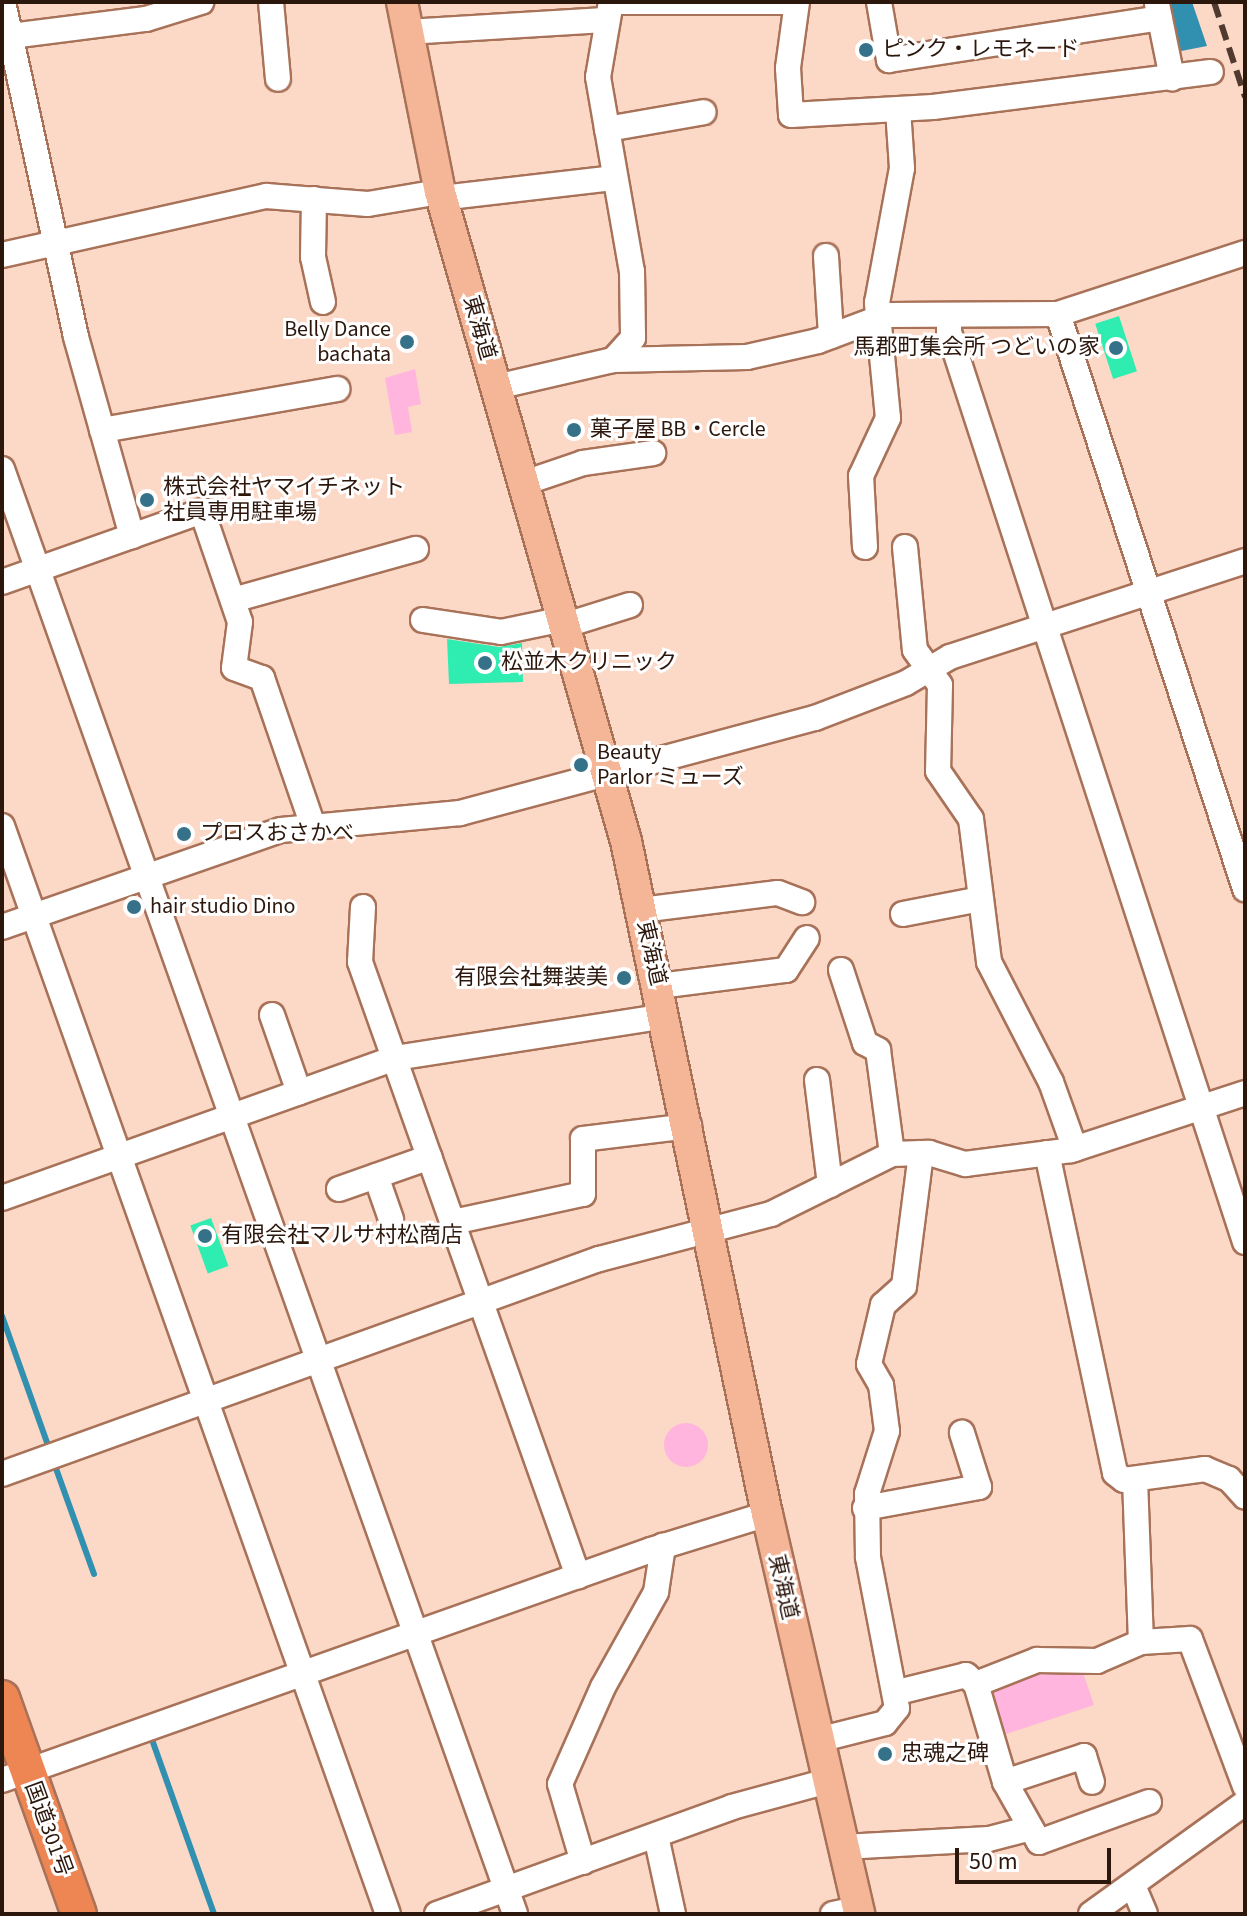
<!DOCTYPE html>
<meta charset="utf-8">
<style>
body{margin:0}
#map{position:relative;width:1247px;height:1916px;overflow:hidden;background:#fcd8c7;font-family:"Source Sans 3","Noto Sans JP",sans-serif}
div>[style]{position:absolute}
.green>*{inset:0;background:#ffb5dd}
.round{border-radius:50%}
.water>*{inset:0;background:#318fb0}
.stream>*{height:6px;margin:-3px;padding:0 3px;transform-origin:3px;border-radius:3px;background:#318fb0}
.building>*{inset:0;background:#2fecb1;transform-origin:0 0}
.roads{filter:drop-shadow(2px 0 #a87259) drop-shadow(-2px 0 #a87259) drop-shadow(0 2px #a87259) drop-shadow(0 -2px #a87259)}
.minor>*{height:24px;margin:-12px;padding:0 12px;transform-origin:12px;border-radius:12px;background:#fff}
.major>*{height:30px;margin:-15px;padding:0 15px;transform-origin:15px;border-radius:15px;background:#f5b698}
.highway>*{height:34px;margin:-17px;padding:0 17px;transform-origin:17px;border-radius:17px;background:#ee8653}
.rail>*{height:6px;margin-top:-3px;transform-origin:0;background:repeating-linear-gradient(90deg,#50392e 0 16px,transparent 0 24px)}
.dots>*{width:22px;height:22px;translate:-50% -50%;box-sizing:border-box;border:4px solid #fff;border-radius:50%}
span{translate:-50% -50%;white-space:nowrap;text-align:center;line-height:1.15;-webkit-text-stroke:6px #fff;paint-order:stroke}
.poi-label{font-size:22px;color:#2c170d}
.left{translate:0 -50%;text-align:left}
.right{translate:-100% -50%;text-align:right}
.street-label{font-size:22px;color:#2c170d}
.frame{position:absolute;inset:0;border:4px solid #2c170d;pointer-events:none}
.scale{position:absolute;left:955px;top:1848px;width:156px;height:36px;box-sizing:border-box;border:4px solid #2c170d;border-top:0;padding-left:10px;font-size:24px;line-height:28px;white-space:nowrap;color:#2c170d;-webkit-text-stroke:6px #fff;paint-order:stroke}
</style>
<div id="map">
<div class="green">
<div style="clip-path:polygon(415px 369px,421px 404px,408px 407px,412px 432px,395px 435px,385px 378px)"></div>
<div class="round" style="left:664px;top:1423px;width:44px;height:44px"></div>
<div style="clip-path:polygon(1081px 1667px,1094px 1705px,1000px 1736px,987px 1692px,1038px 1668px)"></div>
</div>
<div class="water">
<div style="clip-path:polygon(1166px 2px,1192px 2px,1207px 46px,1176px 52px)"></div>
</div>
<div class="stream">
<div style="left:2px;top:1316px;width:140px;rotate:70.4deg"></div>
<div style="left:54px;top:1463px;width:118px;rotate:70.2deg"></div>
<div style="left:150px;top:1734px;width:191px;rotate:70.4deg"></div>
</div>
<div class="building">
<div style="left:1119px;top:316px;width:58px;height:25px;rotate:72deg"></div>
<div style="clip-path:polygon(447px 639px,499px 647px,522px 643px,523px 682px,449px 684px)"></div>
<div style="left:211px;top:1218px;width:51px;height:22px;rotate:70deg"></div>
</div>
<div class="roads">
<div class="minor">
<div style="left:3px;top:2px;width:343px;rotate:77.7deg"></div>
<div style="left:76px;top:337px;width:207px;rotate:74.3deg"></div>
<div style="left:271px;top:2px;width:77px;rotate:84.8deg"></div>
<div style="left:611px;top:2px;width:76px;rotate:99.8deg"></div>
<div style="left:598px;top:77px;width:197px;rotate:80.1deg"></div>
<div style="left:632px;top:271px;width:67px;rotate:89.1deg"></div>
<div style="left:633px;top:338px;width:30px;rotate:132deg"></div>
<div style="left:622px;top:2px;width:164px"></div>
<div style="left:797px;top:2px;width:67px;rotate:97.8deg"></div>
<div style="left:788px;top:68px;width:47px;rotate:86.3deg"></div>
<div style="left:791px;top:115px;width:142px;rotate:-3.2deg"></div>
<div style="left:933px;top:107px;width:280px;rotate:-7.2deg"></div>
<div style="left:879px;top:2px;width:59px;rotate:80.2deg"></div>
<div style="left:889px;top:60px;width:274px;rotate:-8.8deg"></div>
<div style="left:1157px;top:4px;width:76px;rotate:78.5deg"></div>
<div style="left:407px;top:32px;width:198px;rotate:-3.5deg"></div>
<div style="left:11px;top:36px;width:136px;rotate:-7.2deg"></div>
<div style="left:146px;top:19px;width:58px;rotate:-17.2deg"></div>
<div style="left:607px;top:129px;width:98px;rotate:-9.9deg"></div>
<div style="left:441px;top:198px;width:174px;rotate:-6.6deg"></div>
<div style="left:314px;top:199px;width:58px;rotate:91deg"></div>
<div style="left:313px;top:257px;width:46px;rotate:77.5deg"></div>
<div style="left:2px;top:255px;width:271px;rotate:-12.6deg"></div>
<div style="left:266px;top:196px;width:102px;rotate:4.5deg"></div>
<div style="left:368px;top:204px;width:73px;rotate:-9.5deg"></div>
<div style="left:826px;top:256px;width:80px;rotate:86.4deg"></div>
<div style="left:1058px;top:314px;width:605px;rotate:71.98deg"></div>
<div style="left:949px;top:315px;width:17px;rotate:90deg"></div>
<div style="left:949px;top:332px;width:957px;rotate:71.98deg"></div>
<div style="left:496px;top:387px;width:120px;rotate:-13deg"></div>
<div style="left:613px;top:360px;width:134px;rotate:-1.3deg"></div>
<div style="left:747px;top:357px;width:73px;rotate:-12.7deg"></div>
<div style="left:818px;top:341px;width:74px;rotate:-20.6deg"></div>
<div style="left:887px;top:315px;width:171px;rotate:-0.3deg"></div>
<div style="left:1058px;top:314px;width:197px;rotate:-18.1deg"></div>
<div style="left:102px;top:430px;width:239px;rotate:-9.9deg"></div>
<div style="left:2px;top:469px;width:1533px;rotate:70.45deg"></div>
<div style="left:524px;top:483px;width:62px;rotate:-18.7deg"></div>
<div style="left:583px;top:463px;width:71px;rotate:-8.1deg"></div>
<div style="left:865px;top:547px;width:71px;rotate:-93.2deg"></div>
<div style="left:861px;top:476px;width:64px;rotate:-65deg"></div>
<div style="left:888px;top:418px;width:116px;rotate:-95.5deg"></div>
<div style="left:877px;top:303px;width:137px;rotate:-79.5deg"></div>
<div style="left:902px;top:168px;width:58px;rotate:-93.9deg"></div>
<div style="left:905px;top:547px;width:103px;rotate:84.5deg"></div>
<div style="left:915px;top:650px;width:43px;rotate:54.5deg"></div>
<div style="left:940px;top:685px;width:86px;rotate:91.3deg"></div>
<div style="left:938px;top:771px;width:58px;rotate:55.5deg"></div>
<div style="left:971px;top:819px;width:144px;rotate:82.8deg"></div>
<div style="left:989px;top:962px;width:135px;rotate:62.7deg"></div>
<div style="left:1051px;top:1082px;width:71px;rotate:70.3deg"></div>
<div style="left:2px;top:582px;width:212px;rotate:-19.5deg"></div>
<div style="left:202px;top:511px;width:117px;rotate:71.1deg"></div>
<div style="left:240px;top:622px;width:46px;rotate:97.4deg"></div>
<div style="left:234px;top:668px;width:30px;rotate:20deg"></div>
<div style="left:262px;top:678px;width:157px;rotate:71deg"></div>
<div style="left:233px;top:600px;width:190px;rotate:-15.6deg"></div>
<div style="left:423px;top:620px;width:79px;rotate:8.7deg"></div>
<div style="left:501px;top:632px;width:64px;rotate:-11.7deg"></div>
<div style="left:566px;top:625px;width:67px;rotate:-17.4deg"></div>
<div style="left:2px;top:826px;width:1154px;rotate:70.47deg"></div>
<div style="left:363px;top:907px;width:55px;rotate:93.1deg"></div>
<div style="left:360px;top:962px;width:652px;rotate:70.45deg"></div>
<div style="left:641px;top:910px;width:138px;rotate:-7.1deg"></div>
<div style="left:778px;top:893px;width:26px;rotate:21deg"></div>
<div style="left:903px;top:914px;width:79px;rotate:-10.9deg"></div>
<div style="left:2px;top:927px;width:295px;rotate:-19.2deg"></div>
<div style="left:281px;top:830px;width:180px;rotate:-5.4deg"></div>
<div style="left:460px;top:813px;width:367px;rotate:-15deg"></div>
<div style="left:815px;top:718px;width:97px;rotate:-21deg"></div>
<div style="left:906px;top:683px;width:51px;rotate:-30.6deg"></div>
<div style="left:950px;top:657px;width:310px;rotate:-18deg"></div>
<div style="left:841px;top:970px;width:77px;rotate:71.8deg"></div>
<div style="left:865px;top:1043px;width:15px;rotate:28deg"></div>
<div style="left:878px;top:1050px;width:105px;rotate:82.3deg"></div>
<div style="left:659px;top:986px;width:128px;rotate:-7.2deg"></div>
<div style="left:786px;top:970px;width:38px;rotate:-57deg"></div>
<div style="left:272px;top:1015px;width:82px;rotate:70.7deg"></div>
<div style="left:817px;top:1080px;width:106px;rotate:82.9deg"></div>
<div style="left:1047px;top:1153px;width:327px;rotate:78deg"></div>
<div style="left:1115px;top:1473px;width:11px;rotate:38deg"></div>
<div style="left:1124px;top:1480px;width:82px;rotate:-7.7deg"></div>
<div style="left:1205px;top:1469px;width:26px;rotate:23deg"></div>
<div style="left:1229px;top:1479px;width:24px;rotate:48deg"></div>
<div style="left:376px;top:1176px;width:46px;rotate:70.8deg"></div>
<div style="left:339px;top:1189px;width:96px;rotate:-19.4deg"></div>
<div style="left:2px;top:1198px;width:417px;rotate:-19.6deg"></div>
<div style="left:395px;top:1058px;width:273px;rotate:-8.8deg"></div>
<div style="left:453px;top:1222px;width:133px;rotate:-12.2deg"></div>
<div style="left:583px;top:1194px;width:55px;rotate:-90deg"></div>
<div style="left:583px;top:1139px;width:107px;rotate:-7deg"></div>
<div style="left:2px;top:1474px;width:635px;rotate:-19.81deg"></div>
<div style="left:599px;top:1259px;width:178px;rotate:-14.7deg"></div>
<div style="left:771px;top:1214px;width:135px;rotate:-26.4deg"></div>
<div style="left:892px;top:1154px;width:37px;rotate:-2deg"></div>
<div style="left:929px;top:1153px;width:38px;rotate:17deg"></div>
<div style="left:965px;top:1164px;width:107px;rotate:-7.5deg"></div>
<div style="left:1071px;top:1150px;width:183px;rotate:-18.1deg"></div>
<div style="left:1135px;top:1479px;width:163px;rotate:87.9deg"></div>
<div style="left:865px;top:1508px;width:116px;rotate:-10.4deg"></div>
<div style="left:979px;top:1487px;width:57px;rotate:-107.5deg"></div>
<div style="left:976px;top:1684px;width:66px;rotate:-21.5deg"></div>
<div style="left:1037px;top:1660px;width:60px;rotate:1deg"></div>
<div style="left:1097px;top:1661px;width:48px;rotate:-23.4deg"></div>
<div style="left:1141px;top:1642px;width:49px;rotate:-3.5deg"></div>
<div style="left:1190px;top:1639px;width:157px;rotate:69.5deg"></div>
<div style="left:898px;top:1692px;width:70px;rotate:-14deg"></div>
<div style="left:966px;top:1675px;width:13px;rotate:42deg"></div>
<div style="left:976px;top:1684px;width:102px;rotate:73.5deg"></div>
<div style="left:1005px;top:1782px;width:69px;rotate:60.5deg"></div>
<div style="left:1039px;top:1842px;width:117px;rotate:-20deg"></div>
<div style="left:818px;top:1740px;width:69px;rotate:-14.2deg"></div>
<div style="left:885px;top:1723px;width:19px;rotate:-51deg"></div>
<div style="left:897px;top:1708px;width:154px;rotate:-100.9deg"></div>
<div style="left:868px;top:1557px;width:63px;rotate:-90.9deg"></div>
<div style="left:867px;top:1494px;width:66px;rotate:-72.4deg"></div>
<div style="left:887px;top:1431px;width:46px;rotate:-97.4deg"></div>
<div style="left:881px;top:1385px;width:24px;rotate:-120deg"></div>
<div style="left:869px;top:1364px;width:61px;rotate:-76.7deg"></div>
<div style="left:883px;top:1305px;width:28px;rotate:-42deg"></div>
<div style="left:904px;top:1286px;width:134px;rotate:-82.7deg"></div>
<div style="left:2px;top:1780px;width:689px;rotate:-19.51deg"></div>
<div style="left:651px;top:1550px;width:121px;rotate:-17.2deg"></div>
<div style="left:1005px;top:1782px;width:83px;rotate:-18.2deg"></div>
<div style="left:1084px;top:1756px;width:27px;rotate:73deg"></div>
<div style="left:656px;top:1836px;width:80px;rotate:77.7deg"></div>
<div style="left:843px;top:1847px;width:146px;rotate:-3.1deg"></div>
<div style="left:989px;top:1839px;width:43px;rotate:-14.7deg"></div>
<div style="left:583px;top:1862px;width:81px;rotate:-106.4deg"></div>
<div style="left:560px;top:1784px;width:106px;rotate:-66.1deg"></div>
<div style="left:603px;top:1687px;width:109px;rotate:-60.8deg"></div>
<div style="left:656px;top:1592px;width:47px;rotate:-81.3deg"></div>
<div style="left:1134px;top:1888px;width:28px;rotate:67deg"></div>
<div style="left:437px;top:1914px;width:314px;rotate:-19.9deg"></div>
<div style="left:732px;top:1807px;width:99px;rotate:-15.2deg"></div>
<div style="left:833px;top:1914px;width:25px;rotate:-12deg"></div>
<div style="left:1091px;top:1914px;width:190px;rotate:-35.8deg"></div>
</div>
<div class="major">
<div style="left:402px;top:2px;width:194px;rotate:78.7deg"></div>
<div style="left:440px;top:192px;width:675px;rotate:74.01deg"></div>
<div style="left:626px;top:841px;width:688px;rotate:78.17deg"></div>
<div style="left:767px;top:1514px;width:410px;rotate:77deg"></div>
</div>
<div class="highway">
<div style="left:2px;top:1698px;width:229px;rotate:70.4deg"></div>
</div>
</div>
<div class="rail">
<div style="left:1214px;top:2px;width:100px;rotate:71.9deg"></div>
</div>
<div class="dots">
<div style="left:866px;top:50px;background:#357289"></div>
<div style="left:407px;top:342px;background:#357289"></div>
<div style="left:1116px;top:348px;background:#357289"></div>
<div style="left:574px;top:430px;background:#357289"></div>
<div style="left:147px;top:500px;background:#357289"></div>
<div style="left:485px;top:663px;background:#357289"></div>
<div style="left:581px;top:765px;background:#357289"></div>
<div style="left:184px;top:834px;background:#357289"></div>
<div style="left:134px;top:907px;background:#357289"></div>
<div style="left:624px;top:978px;background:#357289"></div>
<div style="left:205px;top:1236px;background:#357289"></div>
<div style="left:885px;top:1754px;background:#357289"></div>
</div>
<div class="poi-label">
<span class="left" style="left:882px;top:50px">ピンク・レモネード</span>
<span class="right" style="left:391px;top:342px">Belly Dance<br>bachata</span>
<span class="right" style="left:1100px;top:348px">馬郡町集会所 つどいの家</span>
<span class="left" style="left:590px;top:430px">菓子屋 BB・Cercle</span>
<span class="left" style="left:163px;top:500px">株式会社ヤマイチネット<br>社員専用駐車場</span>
<span class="left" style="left:501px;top:663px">松並木クリニック</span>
<span class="left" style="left:597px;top:765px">Beauty<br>Parlor ミューズ</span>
<span class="left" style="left:200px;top:834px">プロスおさかべ</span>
<span class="left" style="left:150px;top:907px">hair studio Dino</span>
<span class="right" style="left:608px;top:978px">有限会社舞装美</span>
<span class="left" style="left:221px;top:1236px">有限会社マルサ村松商店</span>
<span class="left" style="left:901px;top:1754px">忠魂之碑</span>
</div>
<div class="street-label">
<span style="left:479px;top:328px;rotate:74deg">東海道</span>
<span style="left:651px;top:953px;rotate:77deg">東海道</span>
<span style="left:783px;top:1587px;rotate:77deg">東海道</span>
<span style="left:48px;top:1829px;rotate:70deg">国道301号</span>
</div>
<div class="frame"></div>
<div class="scale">50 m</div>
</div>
